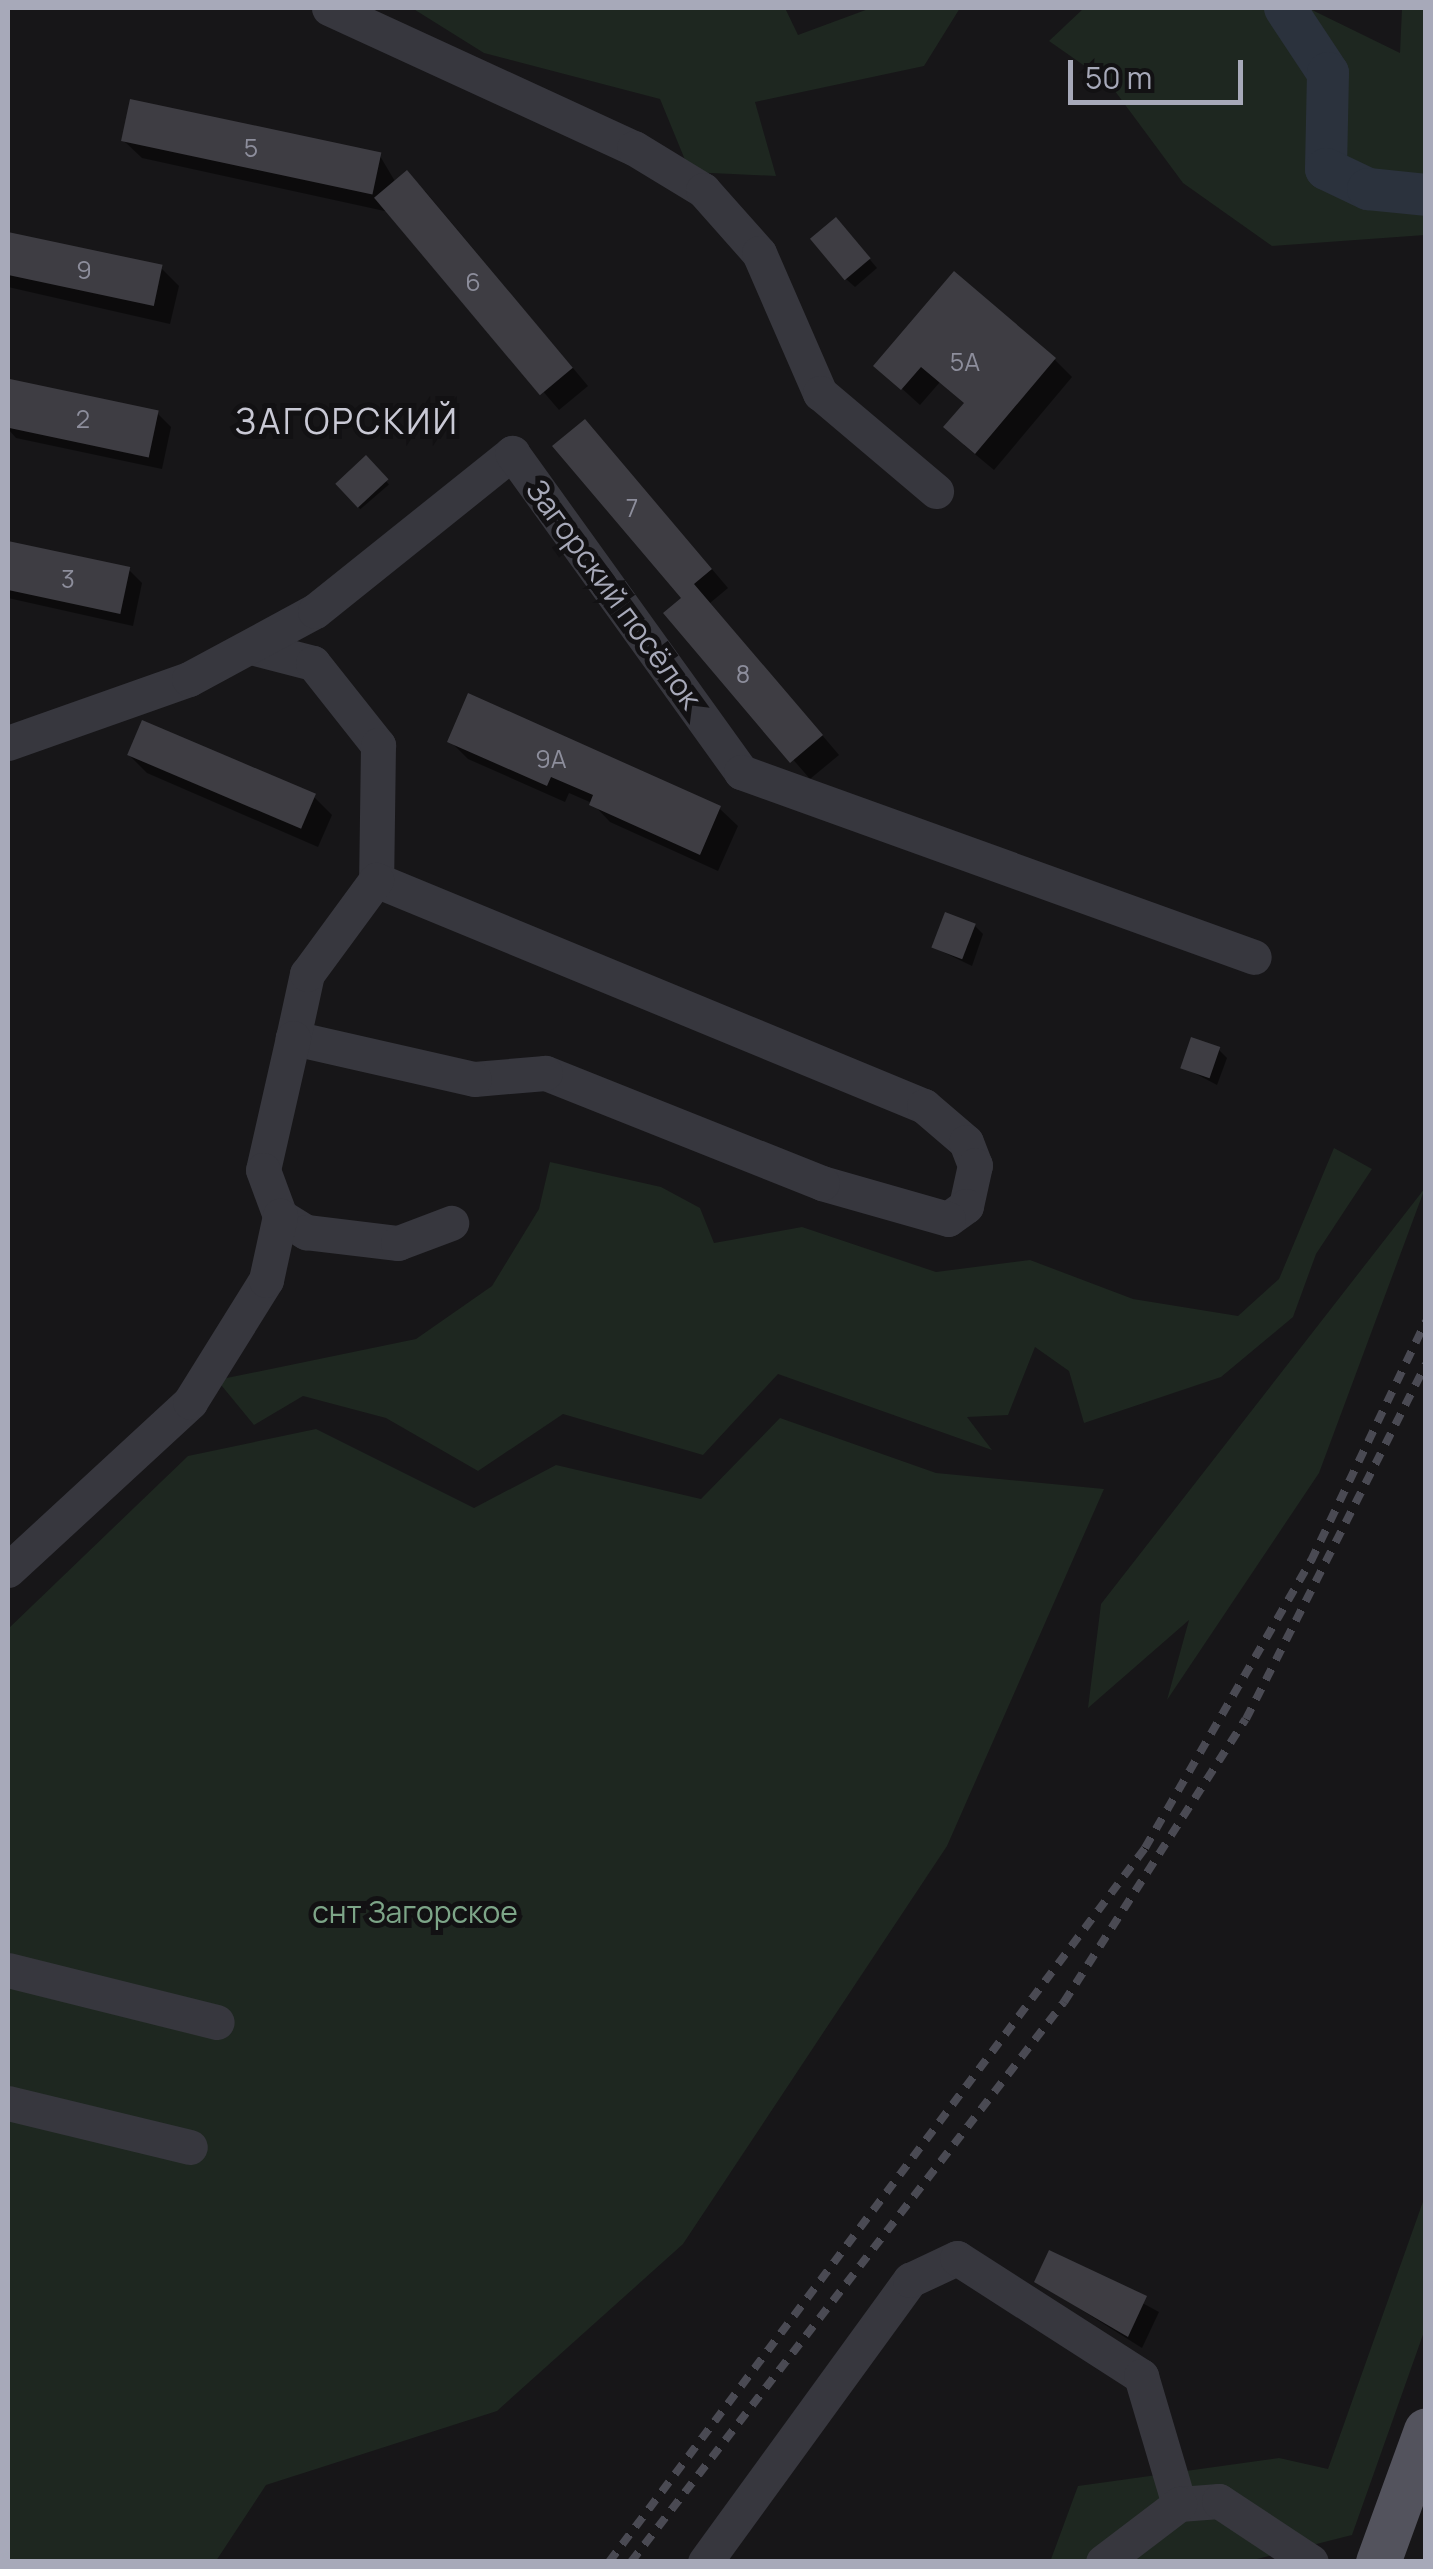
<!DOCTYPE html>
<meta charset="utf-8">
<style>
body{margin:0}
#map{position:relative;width:1433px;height:2569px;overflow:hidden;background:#171618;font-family:Manrope,sans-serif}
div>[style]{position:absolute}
.green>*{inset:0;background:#1e2720}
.shadow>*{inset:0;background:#0007;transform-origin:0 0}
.river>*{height:42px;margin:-21px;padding:0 21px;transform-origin:21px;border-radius:21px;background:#2b323d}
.building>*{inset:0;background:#3e3d43;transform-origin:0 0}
.minor>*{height:35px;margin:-17.5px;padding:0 17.5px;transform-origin:17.5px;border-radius:17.5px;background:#37373e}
.major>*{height:45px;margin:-22.5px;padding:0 22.5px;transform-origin:22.5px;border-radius:22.5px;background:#53535d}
.rail>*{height:8px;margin-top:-4px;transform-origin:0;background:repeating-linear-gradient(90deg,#4a4a53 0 12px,transparent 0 22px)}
span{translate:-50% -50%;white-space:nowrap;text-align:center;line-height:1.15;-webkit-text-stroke:10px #121113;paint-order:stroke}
.number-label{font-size:25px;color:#8d8e9c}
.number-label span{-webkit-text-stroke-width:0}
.street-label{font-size:30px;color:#a7a9b9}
.park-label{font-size:30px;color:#7da588}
.quarter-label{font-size:35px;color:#c9c9d5;letter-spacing:2.5px}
.frame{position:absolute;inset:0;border:10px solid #a7a9b9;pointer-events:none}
.scale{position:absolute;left:1068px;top:60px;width:175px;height:45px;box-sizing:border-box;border:5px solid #a7a9b9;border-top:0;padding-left:12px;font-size:30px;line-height:35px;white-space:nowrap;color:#a7a9b9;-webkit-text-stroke:8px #121113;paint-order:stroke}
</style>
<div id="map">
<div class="green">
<div style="clip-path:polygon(412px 8px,785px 8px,798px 35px,871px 8px,960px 8px,924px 66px,755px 102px,776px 176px,690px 172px,660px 99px,484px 53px)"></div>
<div style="clip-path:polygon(1084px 8px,1308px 8px,1400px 53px,1402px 8px,1425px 8px,1425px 235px,1272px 246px,1183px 183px,1109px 83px,1049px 41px)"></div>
<div style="clip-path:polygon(1334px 1148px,1372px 1169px,1316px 1254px,1293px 1317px,1221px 1377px,1084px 1423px,1069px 1371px,1035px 1347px,1008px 1415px,967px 1417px,992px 1450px,778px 1374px,703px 1455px,563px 1414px,478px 1471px,386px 1418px,303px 1396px,254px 1425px,217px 1380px,416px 1339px,492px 1286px,539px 1209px,550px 1162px,661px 1187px,700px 1208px,714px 1243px,802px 1227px,936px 1272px,1030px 1260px,1133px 1299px,1238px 1316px,1279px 1279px)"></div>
<div style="clip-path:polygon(1425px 1188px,1319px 1473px,1167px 1700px,1189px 1620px,1088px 1708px,1101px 1604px)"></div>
<div style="clip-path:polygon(780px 1418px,936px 1473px,1104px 1489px,947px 1846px,683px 2244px,497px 2411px,266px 2485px,216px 2561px,8px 2562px,8px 1629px,188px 1456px,316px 1429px,474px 1508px,556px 1465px,701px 1499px)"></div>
<div style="clip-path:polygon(1425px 2196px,1425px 2329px,1352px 2535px,1249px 2561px,1050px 2562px,1078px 2486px,1279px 2458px,1328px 2469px)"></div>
</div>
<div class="shadow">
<div style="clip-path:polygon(124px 141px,380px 156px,396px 183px,425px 191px,588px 386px,559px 410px,389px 212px,142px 158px)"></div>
<div style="clip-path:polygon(844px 229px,877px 268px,855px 287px,846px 279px)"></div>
<div style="clip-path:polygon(8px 235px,161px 268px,179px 286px,170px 324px,8px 287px)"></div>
<div style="clip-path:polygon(1054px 359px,1072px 377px,994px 470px,964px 445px,966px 404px,940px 382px,920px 405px,877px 366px)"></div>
<div style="clip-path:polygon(12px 382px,158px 414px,171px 427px,162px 469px,16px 438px,8px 429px)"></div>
<div style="clip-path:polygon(602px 440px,728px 588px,710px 603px,839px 755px,810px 779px,666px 613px,684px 598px)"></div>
<div style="left:366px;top:458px;width:35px;height:38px;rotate:49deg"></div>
<div style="clip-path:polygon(8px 544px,129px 570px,142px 583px,133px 626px,8px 598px)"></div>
<div style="clip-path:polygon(470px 697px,720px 809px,738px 826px,718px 871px,610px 822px,592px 803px,569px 793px,565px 802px,468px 759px,450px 741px)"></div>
<div style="clip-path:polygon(129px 755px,314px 797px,332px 815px,318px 847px,147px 773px)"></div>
<div style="clip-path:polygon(975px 926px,983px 934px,972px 966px,935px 948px)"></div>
<div style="clip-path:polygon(1218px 1049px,1227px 1058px,1217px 1085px,1183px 1067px)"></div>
<div style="clip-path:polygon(1050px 2253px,1159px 2312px,1142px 2348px,1037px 2282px)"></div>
</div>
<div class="river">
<div style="left:1285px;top:8px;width:78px;rotate:56.5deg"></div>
<div style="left:1328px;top:73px;width:96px;rotate:91.2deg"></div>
<div style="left:1326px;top:169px;width:47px;rotate:25.5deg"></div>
<div style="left:1368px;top:189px;width:58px;rotate:5.9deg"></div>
</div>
<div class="building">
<div style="left:130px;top:99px;width:257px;height:43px;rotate:12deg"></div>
<div style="left:407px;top:170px;width:258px;height:43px;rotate:50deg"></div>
<div style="left:836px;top:217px;width:54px;height:34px;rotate:50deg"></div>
<div style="left:8px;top:232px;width:158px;height:42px;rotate:12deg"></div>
<div style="clip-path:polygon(954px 271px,1056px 358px,975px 454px,943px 427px,964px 403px,921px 367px,901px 390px,873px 366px)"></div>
<div style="left:10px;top:379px;width:152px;height:48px;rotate:12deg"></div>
<div style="clip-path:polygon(585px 419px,712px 569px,694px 584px,823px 735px,790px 763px,663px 613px,681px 598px,552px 446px)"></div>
<div style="left:366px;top:455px;width:33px;height:42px;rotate:47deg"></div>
<div style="left:8px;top:541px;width:125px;height:48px;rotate:12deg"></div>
<div style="clip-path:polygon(468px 693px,721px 806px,700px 855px,589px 805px,593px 795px,551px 777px,547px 786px,447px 742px)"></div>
<div style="left:142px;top:720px;width:189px;height:38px;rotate:23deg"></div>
<div style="left:945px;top:912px;width:33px;height:38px;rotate:21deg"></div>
<div style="left:1191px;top:1037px;width:31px;height:33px;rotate:19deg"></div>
<div style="clip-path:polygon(1049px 2250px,1147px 2296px,1128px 2337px,1034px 2282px)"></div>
</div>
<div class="minor">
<div style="left:329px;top:8px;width:336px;rotate:24.7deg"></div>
<div style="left:634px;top:148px;width:81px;rotate:31.3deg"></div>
<div style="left:703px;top:190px;width:84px;rotate:48.4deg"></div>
<div style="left:759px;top:253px;width:153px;rotate:66.5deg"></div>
<div style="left:820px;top:393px;width:152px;rotate:40.2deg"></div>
<div style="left:251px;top:647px;width:64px;rotate:14.5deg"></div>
<div style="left:313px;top:663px;width:105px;rotate:51.6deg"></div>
<div style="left:378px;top:745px;width:135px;rotate:90.8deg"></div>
<div style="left:376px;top:880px;width:593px;rotate:22.41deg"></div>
<div style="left:924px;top:1106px;width:55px;rotate:40.6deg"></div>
<div style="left:966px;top:1142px;width:25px;rotate:69deg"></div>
<div style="left:975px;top:1165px;width:42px;rotate:102.4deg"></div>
<div style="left:966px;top:1206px;width:22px;rotate:144deg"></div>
<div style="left:948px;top:1219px;width:131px;rotate:-164.1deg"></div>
<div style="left:822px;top:1183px;width:298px;rotate:-158.3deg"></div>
<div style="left:545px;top:1073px;width:71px;rotate:175.2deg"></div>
<div style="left:474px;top:1079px;width:186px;rotate:-167.2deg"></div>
<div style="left:293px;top:1038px;width:66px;rotate:-77.7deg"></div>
<div style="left:307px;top:974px;width:117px;rotate:-53.7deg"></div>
<div style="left:8px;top:743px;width:192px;rotate:-19.5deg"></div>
<div style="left:189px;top:679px;width:143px;rotate:-28.4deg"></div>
<div style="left:315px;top:611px;width:253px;rotate:-38.7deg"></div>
<div style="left:512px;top:453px;width:393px;rotate:54.3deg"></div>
<div style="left:741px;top:772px;width:545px;rotate:19.83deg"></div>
<div style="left:293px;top:1038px;width:135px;rotate:102.8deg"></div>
<div style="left:263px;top:1170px;width:49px;rotate:69.7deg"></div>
<div style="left:280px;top:1216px;width:31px;rotate:32deg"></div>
<div style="left:306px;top:1232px;width:93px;rotate:6.8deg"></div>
<div style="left:398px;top:1243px;width:57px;rotate:-20.7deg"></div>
<div style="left:8px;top:1570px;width:248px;rotate:-42.7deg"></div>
<div style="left:190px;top:1402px;width:144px;rotate:-58.1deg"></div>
<div style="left:266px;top:1280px;width:66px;rotate:-77.7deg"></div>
<div style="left:8px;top:1970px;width:215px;rotate:14deg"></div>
<div style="left:8px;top:2103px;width:187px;rotate:13.6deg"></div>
<div style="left:705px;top:2562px;width:349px;rotate:-54deg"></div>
<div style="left:910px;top:2280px;width:52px;rotate:-25.1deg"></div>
<div style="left:957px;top:2258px;width:219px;rotate:32.7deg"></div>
<div style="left:1141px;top:2376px;width:134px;rotate:73.5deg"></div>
<div style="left:1179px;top:2504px;width:40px;rotate:-4.3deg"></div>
<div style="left:1219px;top:2501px;width:110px;rotate:33.5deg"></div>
<div style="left:1103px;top:2562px;width:96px;rotate:-37.3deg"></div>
</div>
<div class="major">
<div style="left:1378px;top:2562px;width:140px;rotate:-70deg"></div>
</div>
<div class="rail">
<div style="left:609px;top:2562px;width:893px;rotate:-53.1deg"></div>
<div style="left:1145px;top:1848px;width:332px;rotate:-60deg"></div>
<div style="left:1311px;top:1561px;width:266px;rotate:-64.4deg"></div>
<div style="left:631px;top:2562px;width:708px;rotate:-52.29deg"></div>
<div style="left:1064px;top:2002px;width:336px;rotate:-57.3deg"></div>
<div style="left:1246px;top:1719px;width:398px;rotate:-63.1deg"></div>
</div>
<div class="number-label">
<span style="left:251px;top:148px">5</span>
<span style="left:84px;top:270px">9</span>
<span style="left:473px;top:282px">6</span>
<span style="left:965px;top:362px">5А</span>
<span style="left:83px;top:419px">2</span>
<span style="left:632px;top:508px">7</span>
<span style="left:68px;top:579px">3</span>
<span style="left:743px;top:674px">8</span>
<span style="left:551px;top:759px">9А</span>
</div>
<div class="street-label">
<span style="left:614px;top:594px;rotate:54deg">Загорский посёлок</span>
</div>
<div class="park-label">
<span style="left:415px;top:1912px">снт Загорское</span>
</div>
<div class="quarter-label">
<span style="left:347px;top:421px">ЗАГОРСКИЙ</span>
</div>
<div class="frame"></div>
<div class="scale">50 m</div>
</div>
